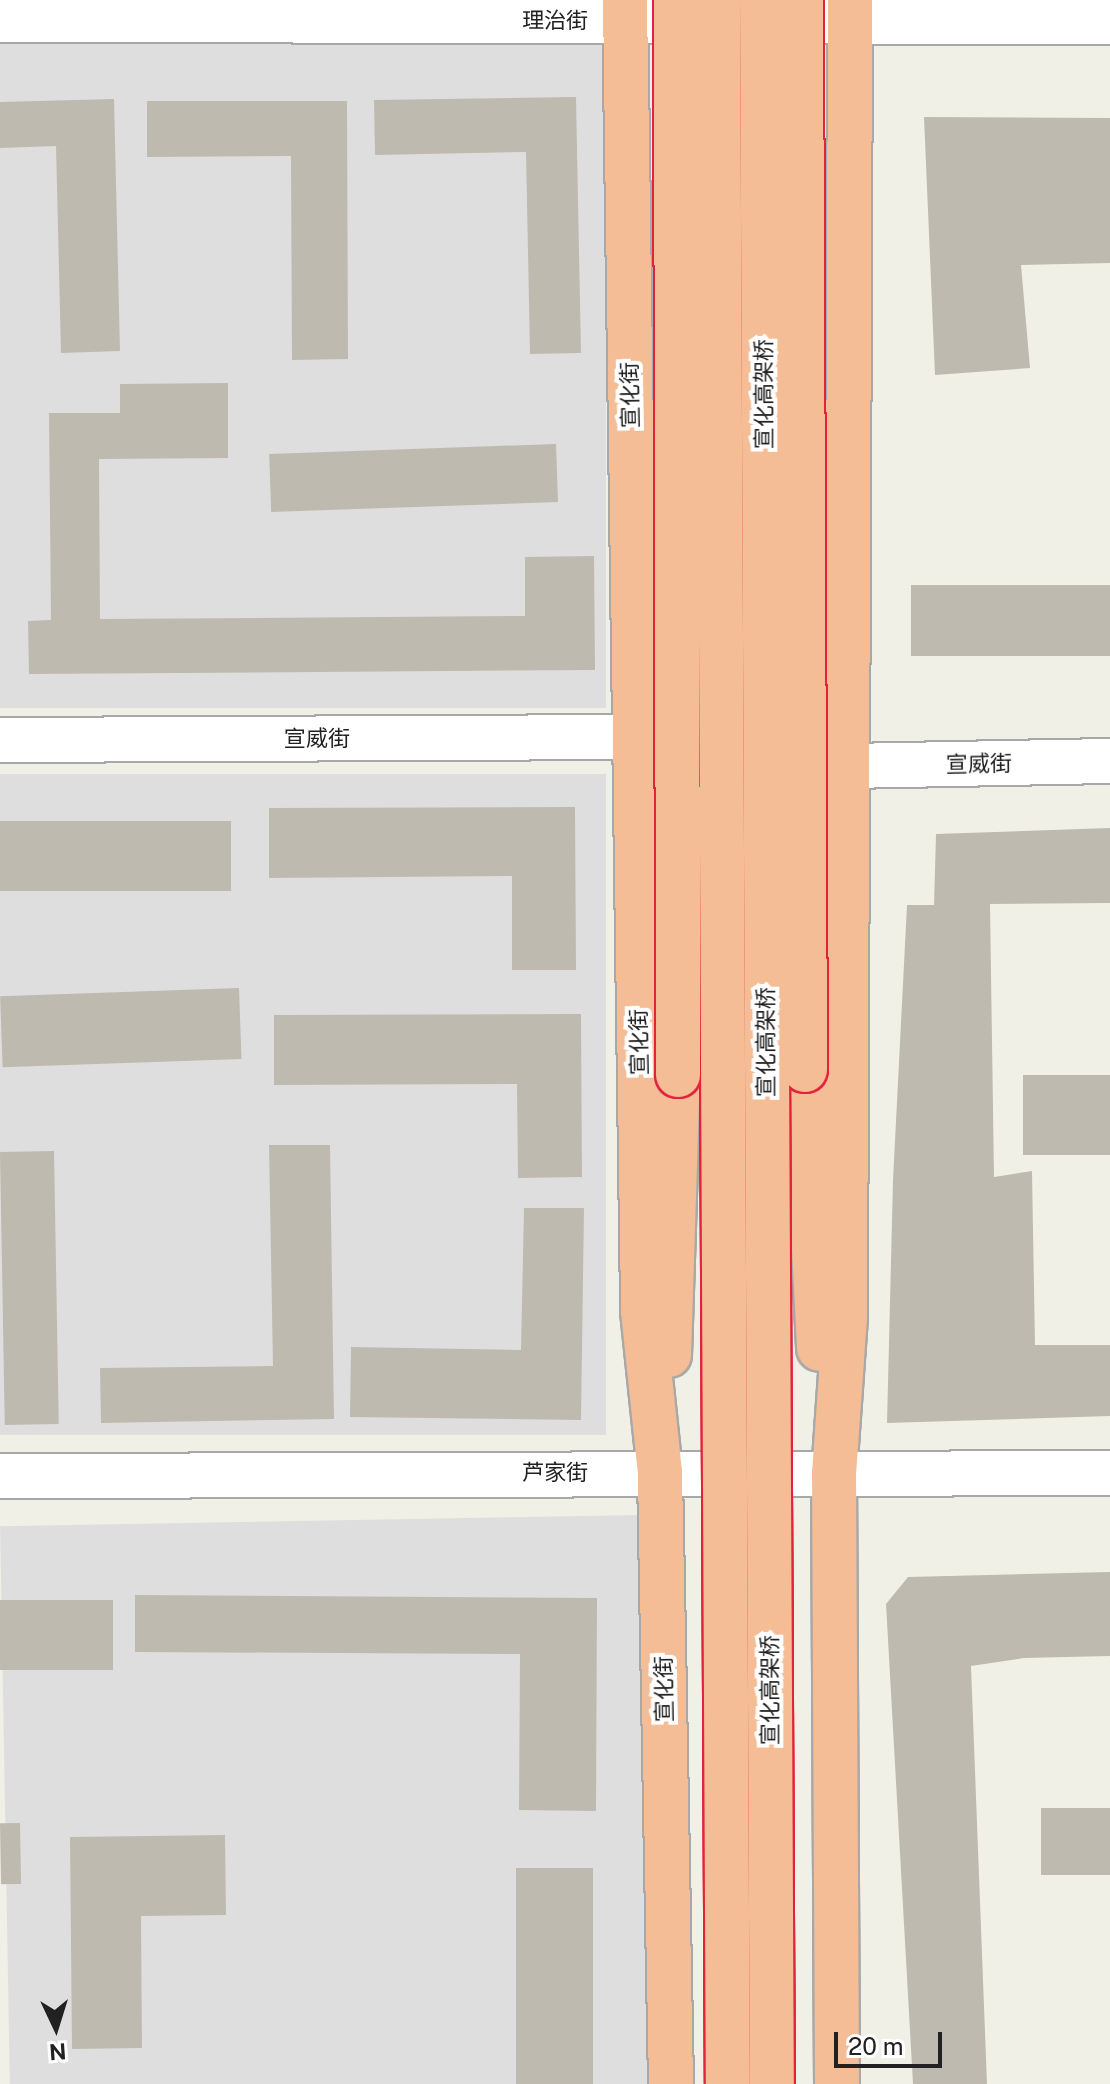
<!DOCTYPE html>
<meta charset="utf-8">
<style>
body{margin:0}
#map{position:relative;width:1110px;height:2084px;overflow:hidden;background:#f1f0e7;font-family:"Public Sans","Noto Sans SC",sans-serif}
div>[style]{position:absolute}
.residential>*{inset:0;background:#dfdede;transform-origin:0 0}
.building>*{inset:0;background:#bfbab0;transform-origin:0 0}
.roads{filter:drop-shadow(2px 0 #a8a8a8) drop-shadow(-2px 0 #a8a8a8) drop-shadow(0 2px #a8a8a8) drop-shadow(0 -2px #a8a8a8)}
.tertiary>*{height:44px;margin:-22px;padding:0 22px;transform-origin:22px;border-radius:22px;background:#fff}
.trunk>*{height:44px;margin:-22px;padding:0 22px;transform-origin:22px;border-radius:22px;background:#f4bd96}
.bridges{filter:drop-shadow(2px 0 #e1233b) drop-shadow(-2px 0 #e1233b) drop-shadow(0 2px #e1233b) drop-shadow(0 -2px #e1233b)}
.trunk-bridge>*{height:44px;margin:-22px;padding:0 22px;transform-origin:22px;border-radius:22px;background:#f4bd96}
span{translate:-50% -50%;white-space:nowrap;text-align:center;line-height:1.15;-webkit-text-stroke:8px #fff;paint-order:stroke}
.street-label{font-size:22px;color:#212121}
.north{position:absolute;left:16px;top:1988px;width:80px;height:80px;-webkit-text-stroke:6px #fff;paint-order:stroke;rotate:176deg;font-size:22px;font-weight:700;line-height:32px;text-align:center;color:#212121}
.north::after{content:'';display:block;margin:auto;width:28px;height:36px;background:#212121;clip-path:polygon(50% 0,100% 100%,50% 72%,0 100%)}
.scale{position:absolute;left:834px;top:2032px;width:108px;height:36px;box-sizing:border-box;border:4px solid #212121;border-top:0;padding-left:10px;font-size:24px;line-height:28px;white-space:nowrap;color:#212121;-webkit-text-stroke:6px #fff;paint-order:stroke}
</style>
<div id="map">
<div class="residential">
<div style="left:606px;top:43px;width:665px;height:606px;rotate:90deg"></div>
<div style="left:606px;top:774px;width:661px;height:606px;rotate:90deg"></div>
<div style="left:640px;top:1515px;width:569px;height:640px;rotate:89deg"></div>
</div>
<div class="building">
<div style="clip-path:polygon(576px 97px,581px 353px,530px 354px,526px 152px,375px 155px,374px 100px)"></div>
<div style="clip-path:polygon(114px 99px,120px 351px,61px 353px,56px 146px,0 148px,0 102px)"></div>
<div style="clip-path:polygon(147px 101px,347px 101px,348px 359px,292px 360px,291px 156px,147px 157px)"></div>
<div style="clip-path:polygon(924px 117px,1110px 118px,1110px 263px,1021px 265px,1030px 368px,935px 375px)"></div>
<div style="clip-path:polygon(228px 383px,228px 458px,99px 459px,100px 619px,525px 616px,525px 557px,594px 556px,595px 670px,29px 674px,28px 621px,51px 620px,49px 413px,120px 413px,120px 384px)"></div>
<div style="left:556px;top:444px;width:58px;height:287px;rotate:88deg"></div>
<div style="left:1110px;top:585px;width:71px;height:199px;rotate:90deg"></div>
<div style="clip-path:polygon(575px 807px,576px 970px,512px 970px,512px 876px,269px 878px,269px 808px)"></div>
<div style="left:231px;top:821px;width:70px;height:231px;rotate:90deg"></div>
<div style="clip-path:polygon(1110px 828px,1110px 903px,990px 904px,994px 1177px,1032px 1171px,1035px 1345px,1110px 1345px,1110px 1416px,887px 1423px,893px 1180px,907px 905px,934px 905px,936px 834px)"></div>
<div style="left:239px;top:988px;width:71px;height:239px;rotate:88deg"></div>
<div style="clip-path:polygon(581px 1014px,582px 1177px,518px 1178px,517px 1084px,274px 1085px,274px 1015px)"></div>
<div style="left:1023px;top:1075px;width:87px;height:80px"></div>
<div style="clip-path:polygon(269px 1145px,330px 1145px,334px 1419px,101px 1423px,100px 1368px,273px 1366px)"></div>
<div style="left:54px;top:1151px;width:273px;height:54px;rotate:89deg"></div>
<div style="clip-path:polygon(524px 1208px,584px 1208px,581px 1420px,350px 1417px,351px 1347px,521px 1350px)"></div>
<div style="clip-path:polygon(1110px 1572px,1110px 1656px,1024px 1658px,971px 1666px,987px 2084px,913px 2084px,886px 1604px,908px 1577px)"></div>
<div style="clip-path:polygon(135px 1595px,597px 1598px,596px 1811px,519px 1810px,520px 1654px,135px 1652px)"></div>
<div style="left:0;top:1600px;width:113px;height:70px"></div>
<div style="left:1110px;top:1808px;width:67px;height:69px;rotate:90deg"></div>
<div style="left:20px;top:1823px;width:61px;height:20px;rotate:89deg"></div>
<div style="clip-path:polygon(225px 1835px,226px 1915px,141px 1916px,142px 2048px,72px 2049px,70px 1837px)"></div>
<div style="left:516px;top:1868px;width:77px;height:216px"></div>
</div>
<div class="roads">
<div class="tertiary">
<div style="left:0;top:20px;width:1110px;rotate:0.1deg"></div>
<div style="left:0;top:740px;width:635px;rotate:-0.27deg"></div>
<div style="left:848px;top:766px;width:262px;rotate:-1.1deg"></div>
<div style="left:0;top:1476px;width:1110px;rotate:-0.15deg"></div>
</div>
<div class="trunk">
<div style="left:625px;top:0;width:1311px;rotate:89.21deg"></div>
<div style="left:643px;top:1311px;width:163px;rotate:84deg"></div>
<div style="left:660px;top:1473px;width:611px;rotate:88.97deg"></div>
<div style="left:805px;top:1070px;width:279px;rotate:87.1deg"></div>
<div style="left:669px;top:1355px;width:280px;rotate:-88.2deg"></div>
<div style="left:837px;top:2084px;width:610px;rotate:-90.28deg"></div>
<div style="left:834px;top:1474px;width:157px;rotate:-86deg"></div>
<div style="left:845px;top:1317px;width:1317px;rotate:-89.78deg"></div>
</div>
</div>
<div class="bridges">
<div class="trunk-bridge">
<div style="left:676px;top:0;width:1075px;rotate:89.89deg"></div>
<div style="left:718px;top:0;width:2084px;rotate:89.73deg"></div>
<div style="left:762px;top:0;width:2084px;rotate:89.73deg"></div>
<div style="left:801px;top:0;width:1070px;rotate:89.79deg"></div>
</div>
</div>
<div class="street-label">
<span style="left:555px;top:21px">理治街</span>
<span style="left:764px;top:394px;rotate:-90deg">宣化高架桥</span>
<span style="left:630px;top:395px;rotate:-91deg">宣化街</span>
<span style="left:317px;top:739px">宣威街</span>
<span style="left:979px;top:764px;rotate:-1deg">宣威街</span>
<span style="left:639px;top:1042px;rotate:-91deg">宣化街</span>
<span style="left:766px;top:1042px;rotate:-90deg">宣化高架桥</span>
<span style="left:555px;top:1473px">芦家街</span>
<span style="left:664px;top:1689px;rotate:-91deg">宣化街</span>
<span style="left:770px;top:1690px;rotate:-90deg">宣化高架桥</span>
</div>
<div class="north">N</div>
<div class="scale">20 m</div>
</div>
